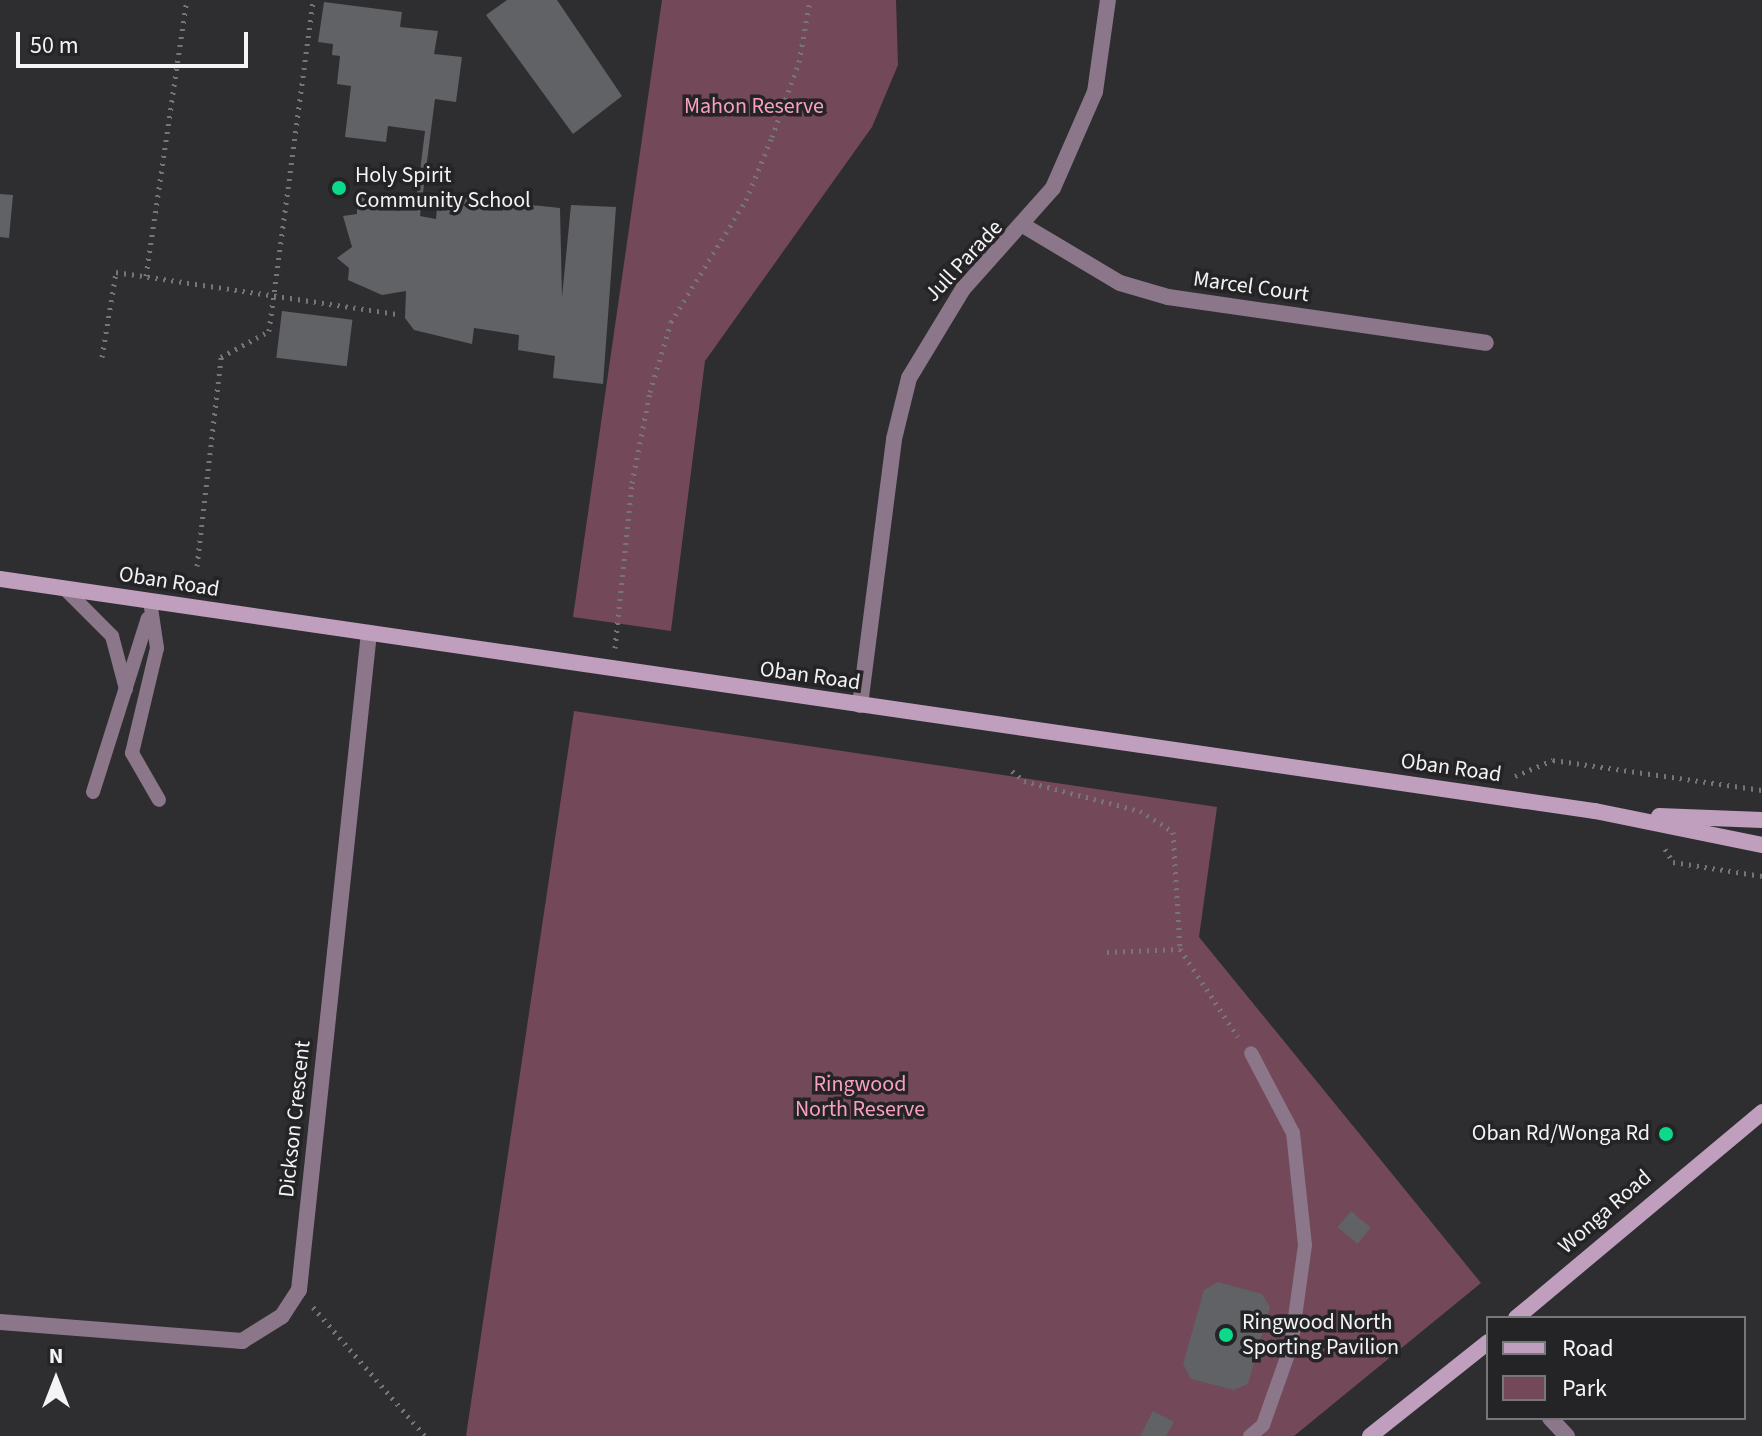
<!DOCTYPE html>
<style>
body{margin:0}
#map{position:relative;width:1762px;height:1436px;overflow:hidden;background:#2e2d30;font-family:"Source Sans 3",sans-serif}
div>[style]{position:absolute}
.green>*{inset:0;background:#734858}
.building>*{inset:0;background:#606265;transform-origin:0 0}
.path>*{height:5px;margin-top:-2.5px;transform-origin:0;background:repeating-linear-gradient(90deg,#767678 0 2px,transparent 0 8px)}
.service>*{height:14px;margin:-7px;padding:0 7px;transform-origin:7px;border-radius:7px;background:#8b768a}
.minor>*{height:16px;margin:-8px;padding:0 8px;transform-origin:8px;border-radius:8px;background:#8b768a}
.secondary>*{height:16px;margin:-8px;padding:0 8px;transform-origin:8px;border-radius:8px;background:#c09ebe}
.dots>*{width:22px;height:22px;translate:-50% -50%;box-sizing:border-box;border:4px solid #242326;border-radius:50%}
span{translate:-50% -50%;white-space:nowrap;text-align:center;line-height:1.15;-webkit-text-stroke:7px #242326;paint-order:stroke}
.park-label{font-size:22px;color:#fb9fc1}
.poi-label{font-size:22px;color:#f4f4f6}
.left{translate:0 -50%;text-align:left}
.right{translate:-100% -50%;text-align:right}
.street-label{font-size:22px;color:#f4f4f6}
.legend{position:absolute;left:1486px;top:1316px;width:260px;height:104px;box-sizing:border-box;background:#242326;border:2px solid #777779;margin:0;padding:10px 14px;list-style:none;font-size:24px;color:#f4f4f6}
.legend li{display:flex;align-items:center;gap:16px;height:40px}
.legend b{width:40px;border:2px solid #777779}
.north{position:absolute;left:16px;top:1340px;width:80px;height:80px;-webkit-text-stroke:6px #242326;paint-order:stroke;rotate:0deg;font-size:22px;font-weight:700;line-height:32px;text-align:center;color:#f4f4f6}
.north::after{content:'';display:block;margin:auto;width:28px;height:36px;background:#f4f4f6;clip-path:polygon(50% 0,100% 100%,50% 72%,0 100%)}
.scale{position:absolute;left:16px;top:32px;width:232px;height:36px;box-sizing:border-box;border:4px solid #f4f4f6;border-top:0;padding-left:10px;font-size:24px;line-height:28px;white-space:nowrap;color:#f4f4f6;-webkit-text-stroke:6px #242326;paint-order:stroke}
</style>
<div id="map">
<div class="green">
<div style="clip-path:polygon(662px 0,896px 0,898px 65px,872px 127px,705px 361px,671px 631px,573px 617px)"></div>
<div style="clip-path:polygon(574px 711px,1217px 807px,1199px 937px,1481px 1283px,1294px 1436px,466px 1436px)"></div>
</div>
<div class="building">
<div style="clip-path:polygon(507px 0,557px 0,622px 96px,573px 134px,486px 15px)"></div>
<div style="clip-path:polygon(324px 2px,402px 12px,400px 27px,438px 31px,434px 54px,462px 57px,456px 102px,435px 99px,420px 216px,436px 219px,438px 195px,560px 208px,562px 297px,571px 205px,616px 207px,603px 384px,553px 378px,555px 356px,518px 350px,519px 335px,474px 328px,472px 344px,414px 330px,405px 318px,406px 291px,382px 295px,348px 280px,349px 268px,337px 258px,352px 247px,343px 216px,357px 214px,357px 196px,416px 203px,425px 131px,388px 126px,386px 142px,345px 137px,351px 86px,337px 84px,340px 56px,332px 55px,333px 44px,318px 42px)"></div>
<div style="clip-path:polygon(0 194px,13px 195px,9px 238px,0 237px)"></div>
<div style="left:282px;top:311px;width:71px;height:47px;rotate:7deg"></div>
<div style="left:1351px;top:1211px;width:26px;height:21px;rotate:40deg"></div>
<div style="clip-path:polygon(1218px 1282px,1262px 1294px,1270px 1307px,1248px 1384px,1234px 1390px,1191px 1379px,1183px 1364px,1204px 1290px)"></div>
<div style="clip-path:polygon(1153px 1411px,1174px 1422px,1166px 1436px,1140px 1436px)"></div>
</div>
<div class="path">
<div style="left:146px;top:276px;width:279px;rotate:-81.6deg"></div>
<div style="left:102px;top:357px;width:86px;rotate:-80.6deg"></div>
<div style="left:116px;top:272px;width:285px;rotate:8.5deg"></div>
<div style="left:197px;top:566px;width:210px;rotate:-83.4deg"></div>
<div style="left:221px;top:357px;width:55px;rotate:-28.4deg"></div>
<div style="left:269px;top:331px;width:332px;rotate:-82.4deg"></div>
<div style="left:615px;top:648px;width:166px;rotate:-84.1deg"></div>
<div style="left:632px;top:483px;width:93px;rotate:-78.8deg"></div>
<div style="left:650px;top:392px;width:73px;rotate:-73.3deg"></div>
<div style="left:671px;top:322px;width:143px;rotate:-58.4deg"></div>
<div style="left:746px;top:200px;width:68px;rotate:-67.6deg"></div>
<div style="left:772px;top:137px;width:80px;rotate:-70.2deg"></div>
<div style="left:799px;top:62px;width:63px;rotate:-79.9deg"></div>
<div style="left:1012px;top:771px;width:16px;rotate:40deg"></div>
<div style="left:1024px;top:781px;width:120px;rotate:14.5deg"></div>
<div style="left:1140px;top:811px;width:39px;rotate:32deg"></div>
<div style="left:1173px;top:832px;width:117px;rotate:86.6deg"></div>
<div style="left:1180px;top:949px;width:105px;rotate:56.6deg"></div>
<div style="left:1515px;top:776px;width:41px;rotate:-22.8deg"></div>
<div style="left:1553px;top:760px;width:211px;rotate:8.2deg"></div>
<div style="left:1665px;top:849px;width:15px;rotate:58deg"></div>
<div style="left:1673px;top:862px;width:90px;rotate:8.9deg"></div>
<div style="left:1107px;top:952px;width:73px;rotate:-2.4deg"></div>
<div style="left:313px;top:1307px;width:171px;rotate:49deg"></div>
</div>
<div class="service">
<div style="left:64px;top:588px;width:68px;rotate:45deg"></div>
<div style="left:112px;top:636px;width:55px;rotate:75.2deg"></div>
<div style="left:150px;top:601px;width:48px;rotate:81.5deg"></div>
<div style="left:157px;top:648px;width:108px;rotate:103.4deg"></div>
<div style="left:132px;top:753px;width:54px;rotate:60.1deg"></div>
<div style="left:93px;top:792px;width:182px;rotate:-72.5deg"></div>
<div style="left:1250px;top:1436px;width:17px;rotate:-40deg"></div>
<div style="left:1263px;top:1425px;width:84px;rotate:-70.5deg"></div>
<div style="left:1291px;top:1346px;width:102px;rotate:-82.1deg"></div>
<div style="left:1305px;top:1245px;width:113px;rotate:-96.1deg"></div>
<div style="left:1293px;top:1133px;width:90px;rotate:-117.7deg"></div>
</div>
<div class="minor">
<div style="left:1026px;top:227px;width:109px;rotate:30.8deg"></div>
<div style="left:1120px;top:283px;width:50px;rotate:16.3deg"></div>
<div style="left:1168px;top:297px;width:321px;rotate:8.2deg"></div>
<div style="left:860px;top:705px;width:268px;rotate:-82.7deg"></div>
<div style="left:894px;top:439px;width:63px;rotate:-76.2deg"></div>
<div style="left:909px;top:378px;width:104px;rotate:-58.8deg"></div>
<div style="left:963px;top:289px;width:135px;rotate:-48.3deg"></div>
<div style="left:1053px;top:188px;width:105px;rotate:-66.4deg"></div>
<div style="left:1095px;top:92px;width:93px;rotate:-82deg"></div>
<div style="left:0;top:1322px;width:243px;rotate:4.5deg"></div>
<div style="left:242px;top:1341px;width:47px;rotate:-32deg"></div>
<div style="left:282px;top:1316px;width:31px;rotate:-57deg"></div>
<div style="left:299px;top:1290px;width:661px;rotate:-83.92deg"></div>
<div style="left:1550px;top:1418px;width:25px;rotate:47deg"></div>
</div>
<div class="secondary">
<div style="left:0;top:579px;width:1612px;rotate:8.28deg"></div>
<div style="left:1595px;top:811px;width:170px;rotate:11.5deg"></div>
<div style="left:1659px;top:816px;width:103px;rotate:2.2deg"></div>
<div style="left:1516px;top:1318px;width:321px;rotate:-39.9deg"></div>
<div style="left:1370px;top:1436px;width:151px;rotate:-38.5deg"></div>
</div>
<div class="dots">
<div style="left:339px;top:188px;background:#0dd98a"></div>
<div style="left:1666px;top:1134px;background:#0dd98a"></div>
<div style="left:1226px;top:1335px;background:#0dd98a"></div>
</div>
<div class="park-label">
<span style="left:754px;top:107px">Mahon Reserve</span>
<span style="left:860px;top:1097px">Ringwood<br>North Reserve</span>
</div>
<div class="poi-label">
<span class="left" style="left:355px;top:188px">Holy Spirit<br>Community School</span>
<span class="right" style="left:1650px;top:1134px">Oban Rd/Wonga Rd</span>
<span class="left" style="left:1242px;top:1335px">Ringwood North<br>Sporting Pavilion</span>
</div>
<div class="street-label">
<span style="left:964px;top:261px;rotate:-47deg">Jull Parade</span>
<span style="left:1251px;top:287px;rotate:8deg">Marcel Court</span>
<span style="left:169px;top:582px;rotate:9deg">Oban Road</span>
<span style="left:810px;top:676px;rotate:8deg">Oban Road</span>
<span style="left:1451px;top:768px;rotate:8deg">Oban Road</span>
<span style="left:295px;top:1119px;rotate:-84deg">Dickson Crescent</span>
<span style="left:1605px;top:1212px;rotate:-41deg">Wonga Road</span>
</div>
<ul class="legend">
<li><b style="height:10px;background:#c09ebe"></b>Road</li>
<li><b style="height:22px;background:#734858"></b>Park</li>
</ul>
<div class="north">N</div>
<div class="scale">50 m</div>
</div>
